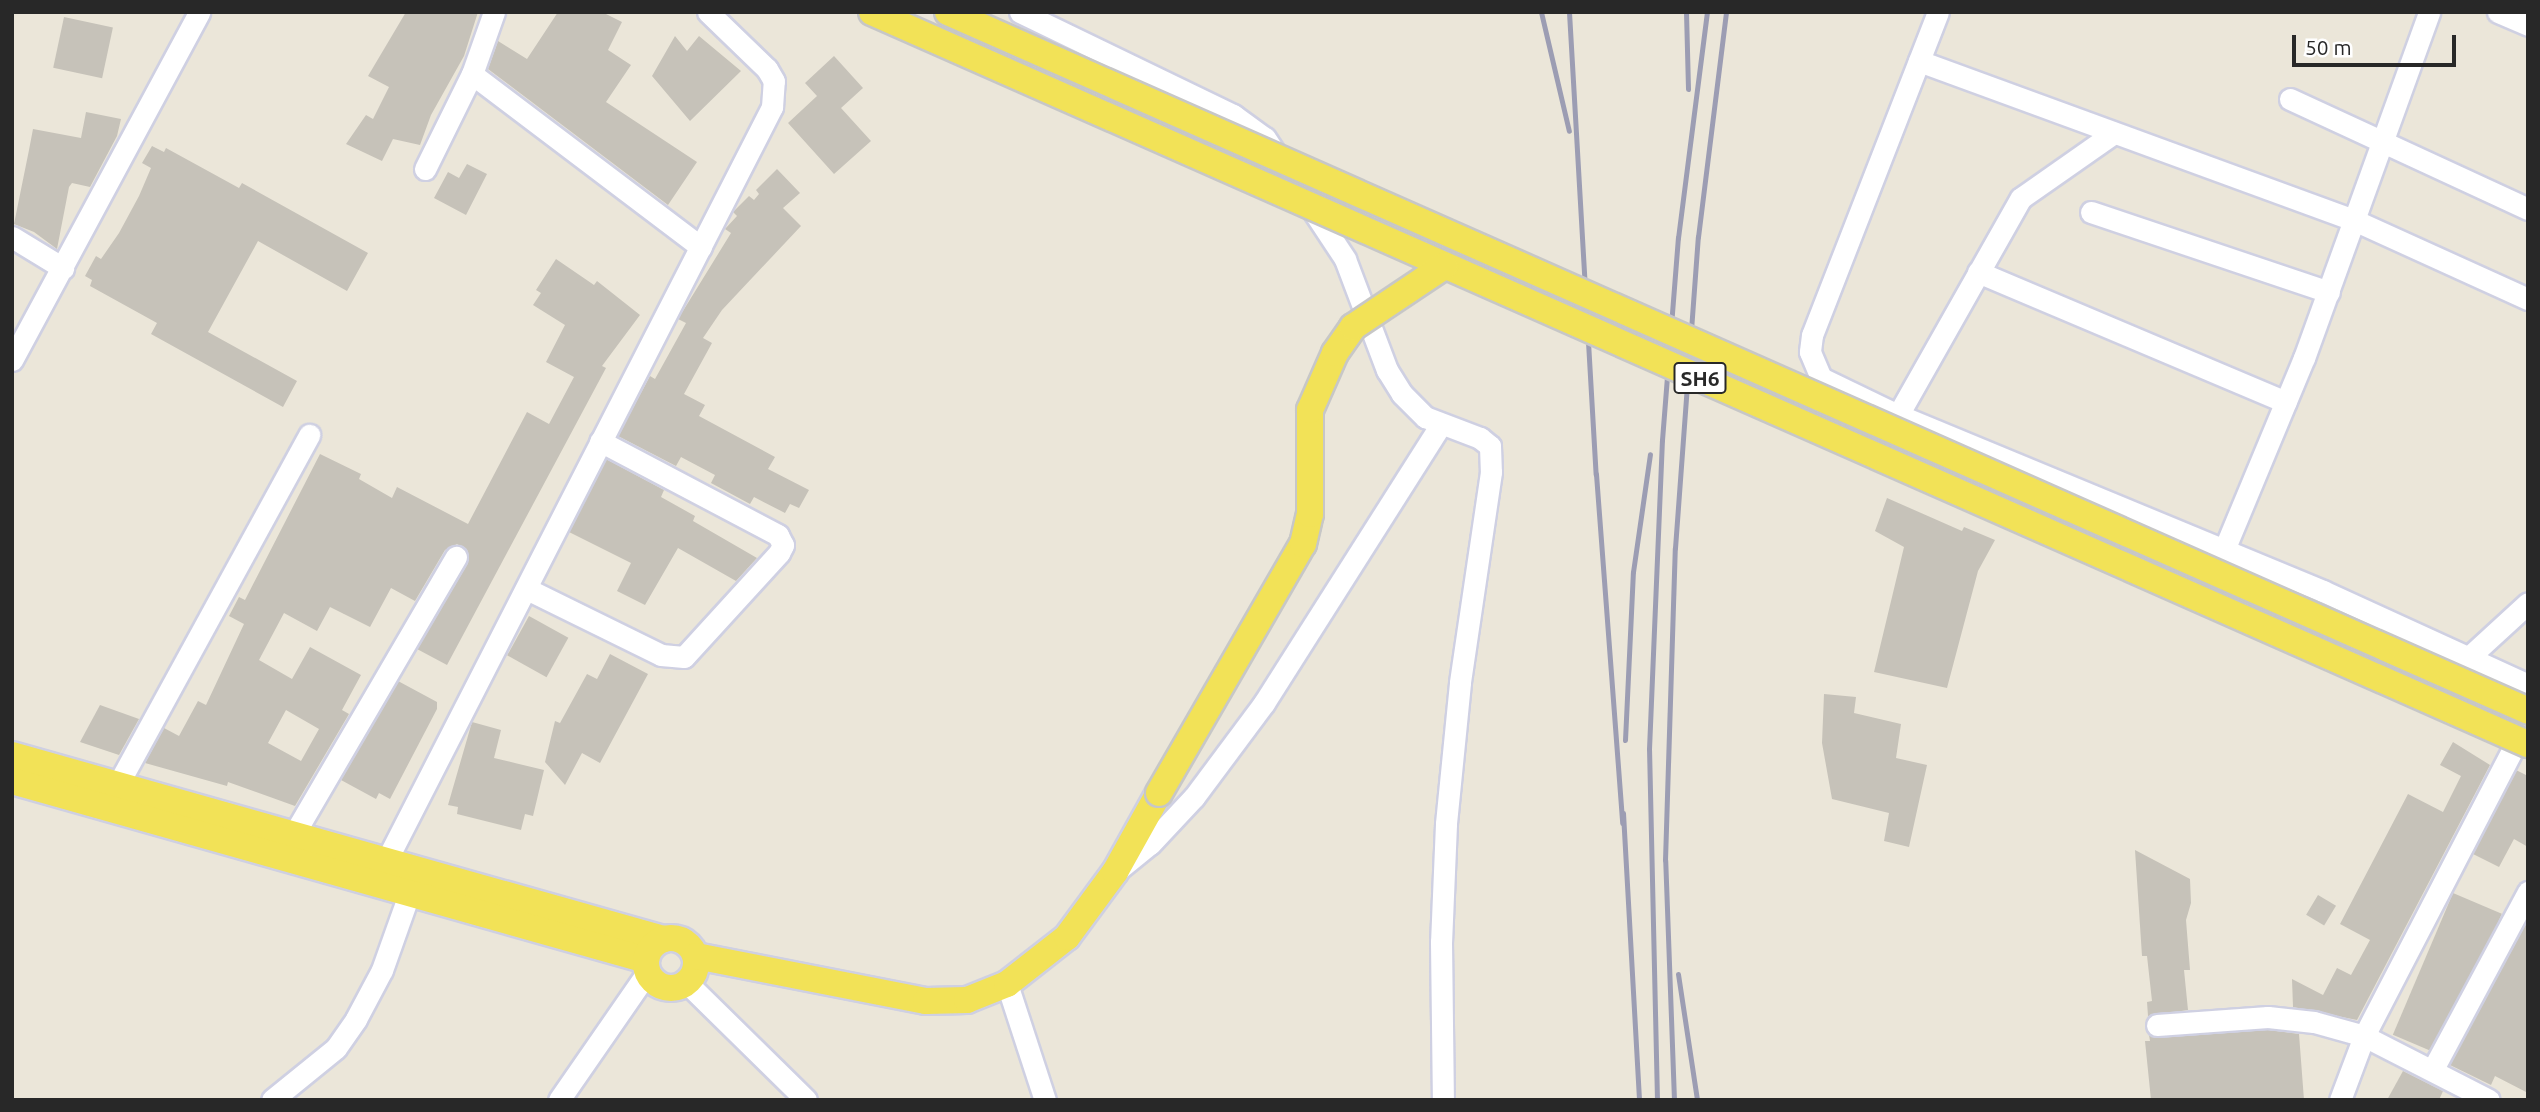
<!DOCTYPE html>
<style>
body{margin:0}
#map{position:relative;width:2540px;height:1112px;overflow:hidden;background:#ebe6d9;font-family:Ubuntu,sans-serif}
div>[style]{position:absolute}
.building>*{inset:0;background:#c6c2b9;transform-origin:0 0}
.roads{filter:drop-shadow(2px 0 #cfd0e2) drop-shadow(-2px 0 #cfd0e2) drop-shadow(0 2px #cfd0e2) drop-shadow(0 -2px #cfd0e2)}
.minor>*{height:21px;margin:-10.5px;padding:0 10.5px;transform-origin:10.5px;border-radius:10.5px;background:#fff}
.major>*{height:26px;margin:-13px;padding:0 13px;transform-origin:13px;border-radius:13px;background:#f2e257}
.major>.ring{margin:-13px;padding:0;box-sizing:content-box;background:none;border:26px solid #f2e257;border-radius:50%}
.rail>*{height:5px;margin:-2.5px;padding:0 2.5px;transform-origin:2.5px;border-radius:2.5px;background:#9c9db3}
.bridges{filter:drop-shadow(2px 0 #c7c7c7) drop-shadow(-2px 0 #c7c7c7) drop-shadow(0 2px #c7c7c7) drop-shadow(0 -2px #c7c7c7)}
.major-bridge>*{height:26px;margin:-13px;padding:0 13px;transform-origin:13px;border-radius:13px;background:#f2e257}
span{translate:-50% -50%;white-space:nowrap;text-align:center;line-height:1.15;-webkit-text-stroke:5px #fff;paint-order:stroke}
.shield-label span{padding:2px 5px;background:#fff;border:2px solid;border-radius:5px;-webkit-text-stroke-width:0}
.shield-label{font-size:21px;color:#282828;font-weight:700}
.frame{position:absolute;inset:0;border:14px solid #282828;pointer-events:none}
.scale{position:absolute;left:2292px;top:35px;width:164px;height:32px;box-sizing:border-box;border:4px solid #282828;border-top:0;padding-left:9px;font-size:21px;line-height:24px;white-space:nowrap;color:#282828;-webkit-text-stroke:5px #fff;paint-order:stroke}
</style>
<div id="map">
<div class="building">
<div style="clip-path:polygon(406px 12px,478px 12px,464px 56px,431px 115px,420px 145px,393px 139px,382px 161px,346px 144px,366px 115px,373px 119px,389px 87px,368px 76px)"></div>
<div style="clip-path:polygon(558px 12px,602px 12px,622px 22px,608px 50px,631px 65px,606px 102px,697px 162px,668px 205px,488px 69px,498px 41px,527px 59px)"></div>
<div style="left:64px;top:17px;width:50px;height:52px;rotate:12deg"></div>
<div style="clip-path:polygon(675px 36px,687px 51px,699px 36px,741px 71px,690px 121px,652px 76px)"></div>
<div style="clip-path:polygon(834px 56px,863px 88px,841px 108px,871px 141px,834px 174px,788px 123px,817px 96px,805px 83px)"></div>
<div style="clip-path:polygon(86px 112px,121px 119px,117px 136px,90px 187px,72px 183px,69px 187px,57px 249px,34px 232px,14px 224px,29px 150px,33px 129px,81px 138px)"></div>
<div style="clip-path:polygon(152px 146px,164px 152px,166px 148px,239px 188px,242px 183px,368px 253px,347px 291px,258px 241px,208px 332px,297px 381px,283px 407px,151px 334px,157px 323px,90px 286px,92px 280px,85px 276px,96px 256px,101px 259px,119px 233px,139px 196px,151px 168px,142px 163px)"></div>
<div style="clip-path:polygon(467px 164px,487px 174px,466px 215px,434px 198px,448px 172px,459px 178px)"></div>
<div style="clip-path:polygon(777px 169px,800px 193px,783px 208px,801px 226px,722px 310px,703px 338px,712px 343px,684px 394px,705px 405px,699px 416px,775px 457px,768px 469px,809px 490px,799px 508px,790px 504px,785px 513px,754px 497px,750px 504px,711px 483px,715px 475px,681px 457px,676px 466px,618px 436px,650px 376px,655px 379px,686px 323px,678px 319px,731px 233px,725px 229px,737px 216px,733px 212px,749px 196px,754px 200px,759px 194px,756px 190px)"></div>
<div style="clip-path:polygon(evenodd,556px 259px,594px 285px,597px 281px,640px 315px,602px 366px,606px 368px,447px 665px,417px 649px,468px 563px,468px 551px,457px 544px,445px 550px,415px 601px,391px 588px,370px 627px,330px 607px,317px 631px,284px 613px,259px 660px,292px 679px,310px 647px,361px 675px,342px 710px,349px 714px,295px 806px,228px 782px,227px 786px,145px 763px,164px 728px,179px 736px,198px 701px,206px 705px,244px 624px,229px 616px,239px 597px,245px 600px,320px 454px,361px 474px,359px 479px,392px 498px,397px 487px,468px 524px,527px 412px,549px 424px,574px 377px,546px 362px,565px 325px,533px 305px,541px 293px,536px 290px,556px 259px,286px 710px,319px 729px,301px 761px,268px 743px,286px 710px)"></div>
<div style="clip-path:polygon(606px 459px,664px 490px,661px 497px,695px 516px,693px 521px,757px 558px,736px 581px,678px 548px,645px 605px,617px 591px,631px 563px,569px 532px)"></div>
<div style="clip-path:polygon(1887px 498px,1962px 531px,1964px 527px,1995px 540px,1978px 571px,1947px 688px,1874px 672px,1904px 547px,1875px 531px)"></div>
<div style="left:529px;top:616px;width:45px;height:45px;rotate:29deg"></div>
<div style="clip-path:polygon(610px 654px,648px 674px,600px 763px,582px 753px,565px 785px,545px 762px,555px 721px,560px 723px,587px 674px,597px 679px)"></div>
<div style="clip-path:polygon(398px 681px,437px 702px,437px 709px,390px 799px,379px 793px,376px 799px,341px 780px)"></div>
<div style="clip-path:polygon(1824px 694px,1856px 697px,1854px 713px,1901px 724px,1896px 758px,1927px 765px,1909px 847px,1884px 841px,1889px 813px,1832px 799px,1822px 743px)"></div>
<div style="clip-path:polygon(100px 705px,139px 719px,119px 755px,80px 742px)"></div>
<div style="clip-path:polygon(472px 722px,501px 730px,494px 758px,544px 770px,533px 816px,525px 814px,521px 830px,457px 814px,458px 807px,448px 805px)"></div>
<div style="clip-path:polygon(2453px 742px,2490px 765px,2357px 1020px,2293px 1007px,2292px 979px,2323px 995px,2337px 968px,2351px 975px,2370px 940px,2340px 924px,2408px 794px,2443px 812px,2461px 776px,2440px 765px)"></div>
<div style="clip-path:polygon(2516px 770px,2528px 776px,2528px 847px,2514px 839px,2499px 867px,2473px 854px)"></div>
<div style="clip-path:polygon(2135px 850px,2190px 879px,2191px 903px,2186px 920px,2190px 970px,2184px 970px,2188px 1010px,2148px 1016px,2147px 1002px,2152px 1001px,2147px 956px,2142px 956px)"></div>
<div style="left:2453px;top:893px;width:53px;height:154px;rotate:23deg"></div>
<div style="left:2318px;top:895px;width:21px;height:23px;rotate:31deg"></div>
<div style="clip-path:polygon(2528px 920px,2528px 1093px,2495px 1076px,2491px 1085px,2450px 1065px)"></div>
<div style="clip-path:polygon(2268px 1030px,2299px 1034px,2304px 1100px,2151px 1100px,2145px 1041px,2150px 1041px,2149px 1035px)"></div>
<div style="clip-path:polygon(2403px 1071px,2443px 1091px,2439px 1100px,2387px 1100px)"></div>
</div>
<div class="roads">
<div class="minor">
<div style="left:1020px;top:12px;width:237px;rotate:25.8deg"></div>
<div style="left:1233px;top:115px;width:39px;rotate:36deg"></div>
<div style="left:1265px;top:138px;width:145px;rotate:56.5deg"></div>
<div style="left:1345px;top:259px;width:119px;rotate:69.3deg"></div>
<div style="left:1387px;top:370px;width:28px;rotate:58deg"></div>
<div style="left:1402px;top:394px;width:33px;rotate:45deg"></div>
<div style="left:1425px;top:417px;width:59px;rotate:20.9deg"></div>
<div style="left:1480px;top:438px;width:13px;rotate:39deg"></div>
<div style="left:1490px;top:446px;width:26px;rotate:88deg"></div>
<div style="left:1491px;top:472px;width:213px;rotate:98.4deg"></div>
<div style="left:1460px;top:683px;width:142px;rotate:95.7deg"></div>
<div style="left:1446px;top:824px;width:118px;rotate:92.4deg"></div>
<div style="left:1441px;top:942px;width:158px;rotate:89.3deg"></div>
<div style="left:1938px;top:12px;width:347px;rotate:111.3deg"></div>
<div style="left:1812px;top:335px;width:17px;rotate:97deg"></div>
<div style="left:1810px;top:352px;width:28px;rotate:67deg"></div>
<div style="left:1821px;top:378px;width:85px;rotate:25.7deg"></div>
<div style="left:1898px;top:415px;width:460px;rotate:22.5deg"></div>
<div style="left:2323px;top:591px;width:226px;rotate:24.6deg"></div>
<div style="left:2498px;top:12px;width:33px;rotate:23deg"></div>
<div style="left:1919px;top:61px;width:465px;rotate:20.1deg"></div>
<div style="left:2356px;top:221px;width:189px;rotate:24.4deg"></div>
<div style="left:472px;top:74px;width:287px;rotate:37.1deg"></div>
<div style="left:2290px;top:99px;width:262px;rotate:24.8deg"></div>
<div style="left:425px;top:169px;width:106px;rotate:-63.7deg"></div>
<div style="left:472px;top:74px;width:66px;rotate:-70.5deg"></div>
<div style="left:2091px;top:212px;width:251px;rotate:18.6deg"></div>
<div style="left:12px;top:237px;width:60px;rotate:31.3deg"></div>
<div style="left:1978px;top:272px;width:334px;rotate:22.9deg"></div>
<div style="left:12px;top:360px;width:395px;rotate:-61.7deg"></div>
<div style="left:1898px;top:415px;width:249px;rotate:-60.5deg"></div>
<div style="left:2021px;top:198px;width:113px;rotate:-35deg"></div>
<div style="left:2224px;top:550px;width:208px;rotate:-67.4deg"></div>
<div style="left:2304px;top:358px;width:368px;rotate:-70.1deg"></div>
<div style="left:527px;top:589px;width:149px;rotate:26.2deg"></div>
<div style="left:661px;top:655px;width:23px;rotate:5deg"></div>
<div style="left:684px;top:657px;width:141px;rotate:-47.6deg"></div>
<div style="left:779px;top:553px;width:9px;rotate:-63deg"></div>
<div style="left:783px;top:545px;width:11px;rotate:-117deg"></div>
<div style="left:778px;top:535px;width:201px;rotate:-152.2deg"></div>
<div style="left:2468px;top:658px;width:81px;rotate:-42.5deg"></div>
<div style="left:111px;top:797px;width:413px;rotate:-61.3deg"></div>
<div style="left:294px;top:834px;width:321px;rotate:-59.7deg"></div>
<div style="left:1120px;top:868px;width:38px;rotate:-39deg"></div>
<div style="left:1150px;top:844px;width:64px;rotate:-46.9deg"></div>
<div style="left:1194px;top:797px;width:117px;rotate:-53.3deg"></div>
<div style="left:1264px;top:703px;width:330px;rotate:-57.6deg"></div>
<div style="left:379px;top:875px;width:863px;rotate:-62.9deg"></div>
<div style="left:772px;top:107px;width:26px;rotate:-86deg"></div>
<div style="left:774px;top:81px;width:14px;rotate:-120deg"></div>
<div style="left:767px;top:69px;width:82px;rotate:-136deg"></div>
<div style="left:687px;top:983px;width:167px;rotate:44.5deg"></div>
<div style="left:1007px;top:984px;width:122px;rotate:71.9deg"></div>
<div style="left:2157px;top:1025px;width:111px;rotate:-4.1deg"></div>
<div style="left:2268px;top:1017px;width:46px;rotate:6.2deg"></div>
<div style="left:2314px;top:1022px;width:52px;rotate:15.6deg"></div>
<div style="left:2364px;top:1036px;width:140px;rotate:27.1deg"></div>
<div style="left:2433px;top:1069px;width:201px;rotate:-61.8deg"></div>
<div style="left:272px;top:1100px;width:82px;rotate:-39.1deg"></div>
<div style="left:336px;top:1048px;width:35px;rotate:-55deg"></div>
<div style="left:356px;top:1019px;width:55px;rotate:-62deg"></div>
<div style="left:382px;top:970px;width:81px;rotate:-70.4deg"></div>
<div style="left:559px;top:1100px;width:155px;rotate:-55.3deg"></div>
<div style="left:2340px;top:1100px;width:68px;rotate:-69.4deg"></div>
<div style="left:2364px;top:1036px;width:357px;rotate:-62.6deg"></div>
</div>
<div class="major">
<div style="left:12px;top:755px;width:677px;rotate:15.78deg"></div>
<div style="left:12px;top:781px;width:659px;rotate:15.77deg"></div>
<div class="ring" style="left:646px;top:938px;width:24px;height:24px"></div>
<div style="left:696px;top:956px;width:234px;rotate:11.1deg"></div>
<div style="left:926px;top:1001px;width:41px;rotate:-1.4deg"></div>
<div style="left:967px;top:1000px;width:43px;rotate:-21.8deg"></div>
<div style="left:1007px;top:984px;width:76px;rotate:-38.1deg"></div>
<div style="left:1067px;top:937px;width:81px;rotate:-53.6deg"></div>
<div style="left:1115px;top:872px;width:90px;rotate:-60.9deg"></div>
</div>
</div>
<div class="rail">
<div style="left:1541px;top:12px;width:122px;rotate:76.8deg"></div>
<div style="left:1569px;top:12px;width:463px;rotate:86.7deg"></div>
<div style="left:1596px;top:474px;width:350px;rotate:85.7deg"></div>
<div style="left:1686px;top:12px;width:77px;rotate:88.5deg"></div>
<div style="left:1625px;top:740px;width:168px;rotate:-87.3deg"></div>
<div style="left:1633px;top:572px;width:119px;rotate:-81.8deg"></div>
<div style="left:1623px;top:813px;width:287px;rotate:86.8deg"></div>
<div style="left:1678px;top:974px;width:127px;rotate:81.4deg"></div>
<div style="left:1657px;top:1100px;width:351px;rotate:-91.3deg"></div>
<div style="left:1649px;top:749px;width:309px;rotate:-87.6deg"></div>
<div style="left:1662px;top:440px;width:203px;rotate:-85.5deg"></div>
<div style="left:1678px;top:238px;width:228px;rotate:-82.7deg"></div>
<div style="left:1674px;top:1100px;width:240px;rotate:-92.1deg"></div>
<div style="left:1665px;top:860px;width:312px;rotate:-88.2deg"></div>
<div style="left:1675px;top:548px;width:312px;rotate:-85.8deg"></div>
<div style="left:1698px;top:237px;width:227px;rotate:-82.9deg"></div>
</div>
<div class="bridges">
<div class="major-bridge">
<div style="left:872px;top:12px;width:1811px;rotate:23.85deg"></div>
<div style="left:948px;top:12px;width:1728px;rotate:23.86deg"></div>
<div style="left:1159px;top:793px;width:288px;rotate:-60deg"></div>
<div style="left:1303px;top:544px;width:31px;rotate:-77deg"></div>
<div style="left:1310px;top:514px;width:104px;rotate:-90deg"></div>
<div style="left:1310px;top:410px;width:62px;rotate:-66.3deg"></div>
<div style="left:1335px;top:353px;width:32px;rotate:-55deg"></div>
<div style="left:1353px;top:327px;width:110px;rotate:-33.8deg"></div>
</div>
</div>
<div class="shield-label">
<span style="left:1700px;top:378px">SH6</span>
</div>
<div class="frame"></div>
<div class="scale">50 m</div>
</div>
